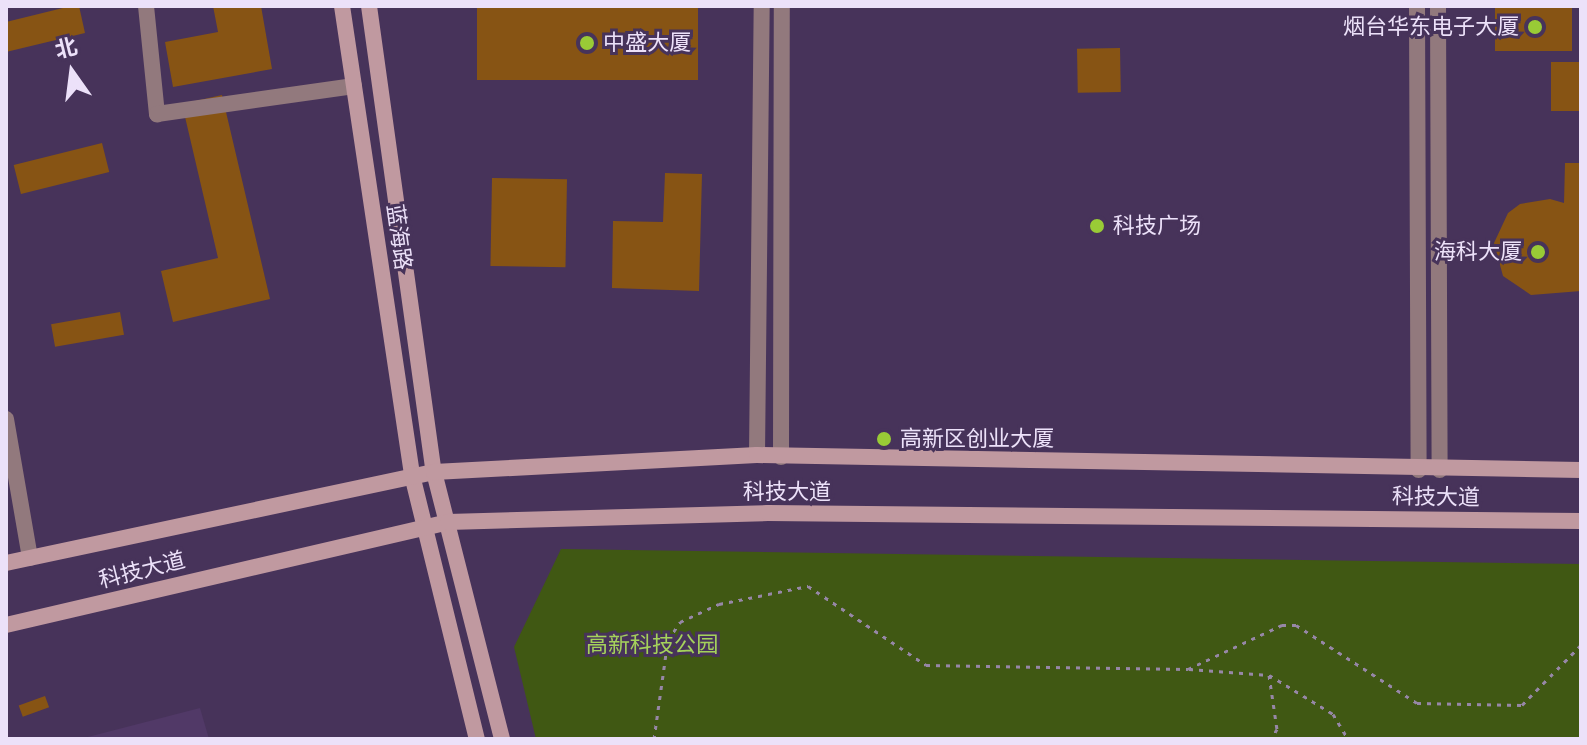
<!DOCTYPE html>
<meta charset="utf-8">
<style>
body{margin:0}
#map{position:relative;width:1587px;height:745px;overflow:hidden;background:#47335a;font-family:"Fira Sans Condensed","Noto Sans SC",sans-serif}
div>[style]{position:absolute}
.built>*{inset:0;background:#513967}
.green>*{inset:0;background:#405813}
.building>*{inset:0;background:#875414;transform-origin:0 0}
.path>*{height:3px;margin-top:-1.5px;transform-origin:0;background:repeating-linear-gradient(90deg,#9787a7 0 4px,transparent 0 10px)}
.street>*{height:16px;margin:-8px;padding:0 8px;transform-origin:8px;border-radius:8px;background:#92797d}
.secondary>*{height:16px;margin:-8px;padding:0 8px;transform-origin:8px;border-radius:8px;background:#c099a0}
.dots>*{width:22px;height:22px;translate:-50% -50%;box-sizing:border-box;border:4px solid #47335a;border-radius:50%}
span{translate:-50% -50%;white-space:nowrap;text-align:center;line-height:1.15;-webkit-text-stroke:6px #47335a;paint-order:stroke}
.poi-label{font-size:22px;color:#ece1f9}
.right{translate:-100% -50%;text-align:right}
.left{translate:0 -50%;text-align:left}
.street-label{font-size:22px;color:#ece1f9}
.park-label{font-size:22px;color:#a5d25b}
.frame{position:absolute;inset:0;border:8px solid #ece1f9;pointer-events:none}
.north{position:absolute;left:32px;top:32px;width:80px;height:80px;-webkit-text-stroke:6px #47335a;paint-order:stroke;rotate:346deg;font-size:22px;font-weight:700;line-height:32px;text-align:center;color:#ece1f9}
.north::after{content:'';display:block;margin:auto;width:28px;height:36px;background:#ece1f9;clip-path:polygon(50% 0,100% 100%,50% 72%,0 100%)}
</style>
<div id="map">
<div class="built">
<div style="clip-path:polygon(200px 708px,209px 739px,80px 739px)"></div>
</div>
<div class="green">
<div style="clip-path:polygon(561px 549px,1581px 564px,1581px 739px,536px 739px,514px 647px)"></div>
</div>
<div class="building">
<div style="clip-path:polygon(71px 6px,79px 6px,85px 33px,6px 52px,6px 22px)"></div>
<div style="clip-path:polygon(213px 6px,261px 6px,272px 69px,173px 87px,165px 42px,218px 32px)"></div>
<div style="left:477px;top:6px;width:221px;height:74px"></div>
<div style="left:1495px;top:6px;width:77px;height:45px"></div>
<div style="left:1120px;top:48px;width:44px;height:43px;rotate:89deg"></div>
<div style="left:1581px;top:62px;width:49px;height:30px;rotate:90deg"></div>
<div style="clip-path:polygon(222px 95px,270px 299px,173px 322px,161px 271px,218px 258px,182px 104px)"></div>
<div style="left:102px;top:143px;width:30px;height:91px;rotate:76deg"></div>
<div style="clip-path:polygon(1565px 163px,1581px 163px,1581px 291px,1531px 295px,1503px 276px,1494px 243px,1508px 213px,1520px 204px,1550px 199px,1564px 203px)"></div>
<div style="clip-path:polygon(665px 173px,702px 174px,699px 291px,612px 288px,613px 221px,663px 222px)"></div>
<div style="left:492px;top:178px;width:75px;height:88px;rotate:1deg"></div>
<div style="left:120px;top:312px;width:23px;height:70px;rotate:80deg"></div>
<div style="left:45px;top:696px;width:12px;height:28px;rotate:70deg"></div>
</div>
<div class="path">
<div style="left:1189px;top:669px;width:80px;rotate:4.3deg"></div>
<div style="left:1269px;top:675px;width:75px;rotate:31.4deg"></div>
<div style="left:1333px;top:714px;width:29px;rotate:59deg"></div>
<div style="left:1269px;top:675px;width:55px;rotate:81.6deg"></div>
<div style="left:1277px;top:729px;width:12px;rotate:121deg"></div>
<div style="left:654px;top:739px;width:100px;rotate:-82deg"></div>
<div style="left:668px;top:640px;width:22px;rotate:-56deg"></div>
<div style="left:680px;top:622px;width:43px;rotate:-24.8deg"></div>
<div style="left:719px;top:604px;width:91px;rotate:-11.4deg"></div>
<div style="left:808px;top:586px;width:142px;rotate:33.8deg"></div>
<div style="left:926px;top:665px;width:262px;rotate:0.9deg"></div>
<div style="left:1188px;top:669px;width:104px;rotate:-25.1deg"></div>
<div style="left:1282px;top:625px;width:14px"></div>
<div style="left:1296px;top:625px;width:144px;rotate:32.8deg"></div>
<div style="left:1417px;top:703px;width:105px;rotate:1.1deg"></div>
<div style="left:1522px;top:705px;width:84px;rotate:-45.5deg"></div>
</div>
<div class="street">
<div style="left:146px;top:6px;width:109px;rotate:84.2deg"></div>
<div style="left:157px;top:114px;width:199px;rotate:-8.1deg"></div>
<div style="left:1417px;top:6px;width:464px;rotate:89.8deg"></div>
<div style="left:1438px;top:6px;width:464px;rotate:89.8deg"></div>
<div style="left:6px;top:419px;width:141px;rotate:80.2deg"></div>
<div style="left:757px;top:455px;width:449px;rotate:-89.4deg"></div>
<div style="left:781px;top:457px;width:451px;rotate:-89.9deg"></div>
</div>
<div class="secondary">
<div style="left:342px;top:6px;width:474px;rotate:81.5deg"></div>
<div style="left:412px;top:475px;width:272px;rotate:76.2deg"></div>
<div style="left:369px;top:6px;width:471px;rotate:82.1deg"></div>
<div style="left:434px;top:472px;width:276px;rotate:75.7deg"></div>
<div style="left:6px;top:563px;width:438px;rotate:-12deg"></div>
<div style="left:434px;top:472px;width:323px;rotate:-3deg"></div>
<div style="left:757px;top:455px;width:824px;rotate:1.04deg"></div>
<div style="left:6px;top:625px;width:454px;rotate:-13.1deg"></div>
<div style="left:448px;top:522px;width:320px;rotate:-1.6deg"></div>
<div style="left:768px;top:513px;width:813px;rotate:0.56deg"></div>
</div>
<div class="dots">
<div style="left:1535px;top:27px;background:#99cb36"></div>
<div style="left:587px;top:43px;background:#99cb36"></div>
<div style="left:1097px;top:226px;background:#99cb36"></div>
<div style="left:1538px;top:252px;background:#99cb36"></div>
<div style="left:884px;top:439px;background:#99cb36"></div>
</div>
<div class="poi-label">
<span class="right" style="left:1519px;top:27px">烟台华东电子大厦</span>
<span class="left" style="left:603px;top:43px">中盛大厦</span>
<span class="left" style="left:1113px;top:226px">科技广场</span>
<span class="right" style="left:1522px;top:252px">海科大厦</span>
<span class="left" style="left:900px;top:439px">高新区创业大厦</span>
</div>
<div class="street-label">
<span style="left:399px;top:237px;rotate:82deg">蓝海路</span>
<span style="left:787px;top:492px">科技大道</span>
<span style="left:1436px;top:497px;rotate:1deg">科技大道</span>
<span style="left:142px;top:570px;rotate:-14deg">科技大道</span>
</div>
<div class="park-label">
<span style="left:652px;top:645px">高新科技公园</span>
</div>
<div class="frame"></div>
<div class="north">北</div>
</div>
